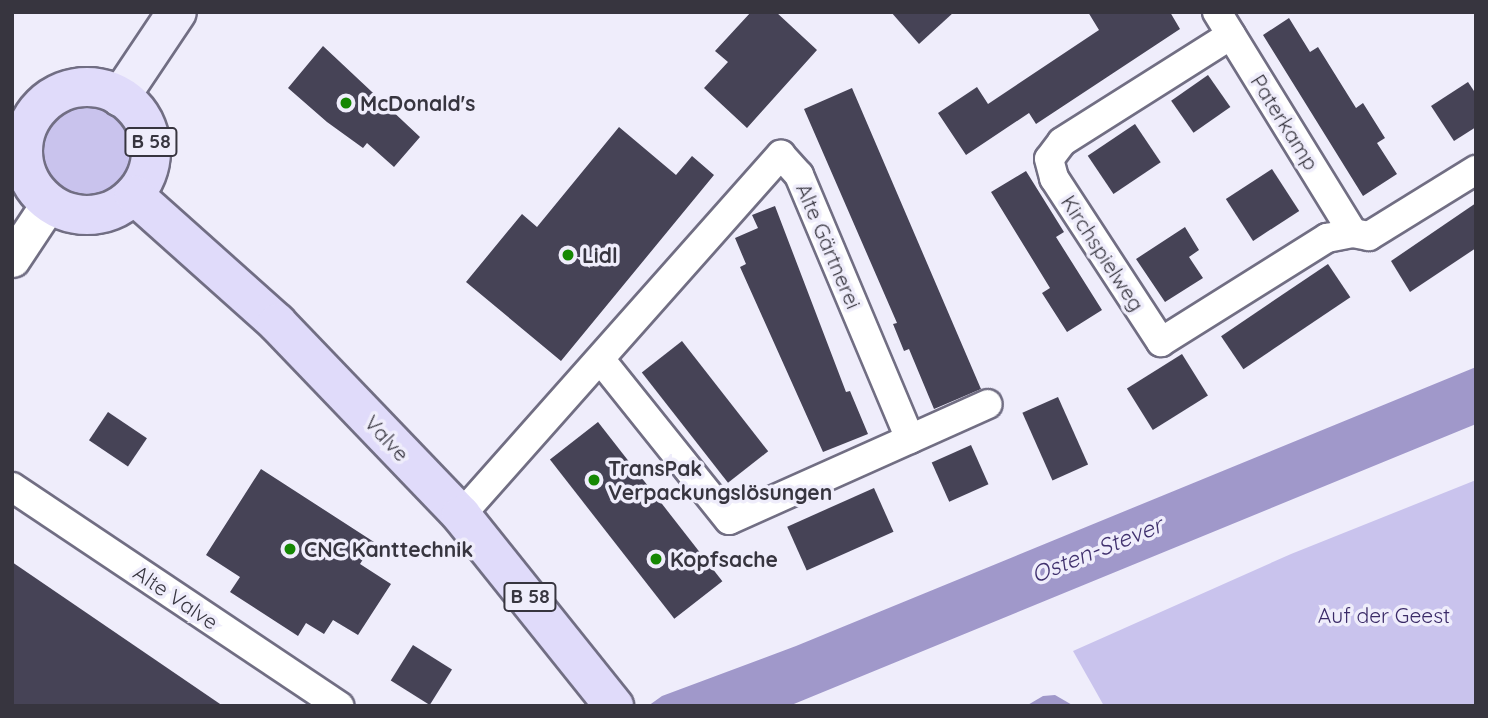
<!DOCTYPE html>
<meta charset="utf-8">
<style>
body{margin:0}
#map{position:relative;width:1488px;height:718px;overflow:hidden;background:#efedfb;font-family:Quicksand,sans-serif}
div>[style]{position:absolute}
.green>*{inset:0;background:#c9c3ed}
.round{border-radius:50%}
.water>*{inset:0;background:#a098ca}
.building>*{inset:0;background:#464356;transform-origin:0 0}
.roads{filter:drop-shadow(2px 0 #716e83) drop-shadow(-2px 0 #716e83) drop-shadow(0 2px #716e83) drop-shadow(0 -2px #716e83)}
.minor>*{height:28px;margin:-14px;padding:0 14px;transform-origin:14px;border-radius:14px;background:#fff}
.tertiary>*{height:35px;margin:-17.5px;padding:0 17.5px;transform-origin:17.5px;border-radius:17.5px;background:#fff}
.secondary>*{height:38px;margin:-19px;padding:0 19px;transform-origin:19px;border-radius:19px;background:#efedfc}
.primary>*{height:38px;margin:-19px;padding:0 19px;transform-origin:19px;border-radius:19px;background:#e0dbfa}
.primary>.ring{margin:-19px;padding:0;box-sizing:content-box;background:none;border:38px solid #e0dbfa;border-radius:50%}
.dots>*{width:19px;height:19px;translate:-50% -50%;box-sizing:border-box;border:4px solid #efedfb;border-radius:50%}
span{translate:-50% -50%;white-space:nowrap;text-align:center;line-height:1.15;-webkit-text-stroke:7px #efedfb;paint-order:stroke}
.shield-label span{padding:2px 5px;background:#efedfb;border:2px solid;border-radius:5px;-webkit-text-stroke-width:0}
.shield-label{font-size:19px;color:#37353f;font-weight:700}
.poi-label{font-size:21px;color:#37353f;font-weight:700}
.left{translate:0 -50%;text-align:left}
.street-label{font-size:21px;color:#37353f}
.park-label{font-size:21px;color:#3a2a67}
.water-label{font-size:23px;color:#40316e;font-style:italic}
.frame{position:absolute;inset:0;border:14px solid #37353f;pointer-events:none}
</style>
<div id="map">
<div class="green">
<div class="round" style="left:42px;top:105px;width:92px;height:92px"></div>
<div style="clip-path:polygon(1476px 480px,1476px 706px,1104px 706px,1073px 651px,1291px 554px)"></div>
</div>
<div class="water">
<div style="clip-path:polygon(1476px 367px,1476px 424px,789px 706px,648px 706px,662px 696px,796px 646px)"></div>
<div style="clip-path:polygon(1055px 695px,1074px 706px,1026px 706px,1043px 696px)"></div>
</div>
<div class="building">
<div style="clip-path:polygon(751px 12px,776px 12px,817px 50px,747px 128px,704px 88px,728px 62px,715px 51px)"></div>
<div style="clip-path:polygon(891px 12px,954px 12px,919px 44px)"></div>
<div style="clip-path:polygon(1088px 12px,1170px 12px,1180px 29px,1036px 124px,1029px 113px,966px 155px,938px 113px,977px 87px,988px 104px,1099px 30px)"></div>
<div style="clip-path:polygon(1289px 18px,1310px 52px,1318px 47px,1356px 108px,1363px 103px,1385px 138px,1377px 143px,1397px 174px,1363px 196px,1263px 35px)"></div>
<div style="clip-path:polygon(323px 46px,420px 137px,394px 167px,367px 143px,363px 148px,327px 122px,288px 88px)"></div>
<div style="left:1208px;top:75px;width:39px;height:45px;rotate:55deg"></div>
<div style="clip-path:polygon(1468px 82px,1476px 94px,1476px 127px,1454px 141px,1431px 106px)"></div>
<div style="clip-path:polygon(852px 88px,981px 389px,934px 409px,909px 349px,904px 351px,893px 324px,897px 323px,804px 109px)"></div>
<div style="left:1135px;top:124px;width:46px;height:57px;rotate:56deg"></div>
<div style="clip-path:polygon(619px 127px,676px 175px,692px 156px,714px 175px,561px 361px,466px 282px,522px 214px,537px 227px)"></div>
<div style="left:1272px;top:169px;width:50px;height:55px;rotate:57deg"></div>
<div style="clip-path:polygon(1026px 171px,1064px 232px,1056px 237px,1102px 310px,1067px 332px,1042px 293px,1050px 288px,991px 192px)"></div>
<div style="clip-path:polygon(1476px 203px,1476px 248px,1410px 292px,1391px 261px)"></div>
<div style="clip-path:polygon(775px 206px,846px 392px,850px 391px,868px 434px,823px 452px,740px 267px,746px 264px,735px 238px,758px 228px,752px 215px)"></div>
<div style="clip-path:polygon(1185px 227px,1199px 250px,1189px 257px,1203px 278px,1165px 302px,1136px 259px)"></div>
<div style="left:1328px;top:264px;width:40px;height:129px;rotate:56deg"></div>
<div style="left:682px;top:341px;width:140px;height:51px;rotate:52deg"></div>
<div style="left:1182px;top:354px;width:49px;height:65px;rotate:58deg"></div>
<div style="left:1058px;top:397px;width:74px;height:39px;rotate:66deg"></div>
<div style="left:108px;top:412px;width:47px;height:34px;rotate:34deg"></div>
<div style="left:598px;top:422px;width:202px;height:61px;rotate:52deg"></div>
<div style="left:971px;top:445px;width:43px;height:43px;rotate:66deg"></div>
<div style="clip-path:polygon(261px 469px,374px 542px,360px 564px,391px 584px,358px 635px,333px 620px,324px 634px,306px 623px,298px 636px,230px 592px,240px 577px,206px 555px)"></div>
<div style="left:874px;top:488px;width:48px;height:95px;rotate:66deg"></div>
<div style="clip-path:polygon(12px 562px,223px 706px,12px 706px)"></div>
<div style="left:413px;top:645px;width:46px;height:42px;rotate:32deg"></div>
</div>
<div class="roads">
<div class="minor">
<div style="left:1217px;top:12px;width:259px;rotate:58.4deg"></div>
<div style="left:1231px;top:35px;width:200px;rotate:147.7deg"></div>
<div style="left:1062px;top:142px;width:21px;rotate:127deg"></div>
<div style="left:1049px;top:159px;width:20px;rotate:75deg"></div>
<div style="left:1054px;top:178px;width:196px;rotate:56.9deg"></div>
<div style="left:1161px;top:342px;width:196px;rotate:-32.1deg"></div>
<div style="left:1327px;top:238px;width:26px;rotate:-11deg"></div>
<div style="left:1353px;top:233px;width:16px;rotate:11deg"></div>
<div style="left:1369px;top:236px;width:126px;rotate:-31.7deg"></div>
<div style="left:910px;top:439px;width:85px;rotate:-24.2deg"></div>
<div style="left:12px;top:487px;width:394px;rotate:33.8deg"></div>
<div style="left:461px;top:515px;width:482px;rotate:-48.4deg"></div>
<div style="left:781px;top:155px;width:27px;rotate:48deg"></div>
<div style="left:799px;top:175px;width:286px;rotate:67.2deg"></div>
<div style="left:910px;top:439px;width:198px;rotate:155.9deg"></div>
<div style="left:729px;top:520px;width:205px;rotate:-128.7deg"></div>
</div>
<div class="tertiary">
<div style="left:12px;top:259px;width:67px;rotate:-56.5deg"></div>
</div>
<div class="secondary">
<div style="left:120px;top:97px;width:102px;rotate:-56.2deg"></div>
</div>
<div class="primary">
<div class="ring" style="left:23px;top:87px;width:90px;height:90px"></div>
<div style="left:134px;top:195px;width:192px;rotate:41.8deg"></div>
<div style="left:277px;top:323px;width:266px;rotate:46.2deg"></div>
<div style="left:461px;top:515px;width:245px;rotate:51.3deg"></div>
</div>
</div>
<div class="dots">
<div style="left:346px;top:103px;background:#158703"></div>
<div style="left:568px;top:255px;background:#158703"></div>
<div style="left:594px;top:480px;background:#158703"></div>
<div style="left:290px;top:549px;background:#158703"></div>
<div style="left:656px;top:559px;background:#158703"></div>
</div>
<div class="shield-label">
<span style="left:151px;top:142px">B 58</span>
<span style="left:530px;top:597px">B 58</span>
</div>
<div class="poi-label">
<span class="left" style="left:360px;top:103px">McDonald's</span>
<span class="left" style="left:582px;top:255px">Lidl</span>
<span class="left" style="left:608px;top:480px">TransPak<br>Verpackungslösungen</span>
<span class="left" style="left:304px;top:549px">CNC Kanttechnik</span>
<span class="left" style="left:670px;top:559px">Kopfsache</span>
</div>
<div class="street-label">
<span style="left:1285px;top:122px;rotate:58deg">Paterkamp</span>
<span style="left:829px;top:246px;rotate:67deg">Alte Gärtnerei</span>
<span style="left:1103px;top:253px;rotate:57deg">Kirchspielweg</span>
<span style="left:387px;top:438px;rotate:47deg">Valve</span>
<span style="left:176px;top:597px;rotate:34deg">Alte Valve</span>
</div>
<div class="park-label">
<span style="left:1384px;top:615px">Auf der Geest</span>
</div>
<div class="water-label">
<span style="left:1097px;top:550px;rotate:-22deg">Osten-Stever</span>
</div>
<div class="frame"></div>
</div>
